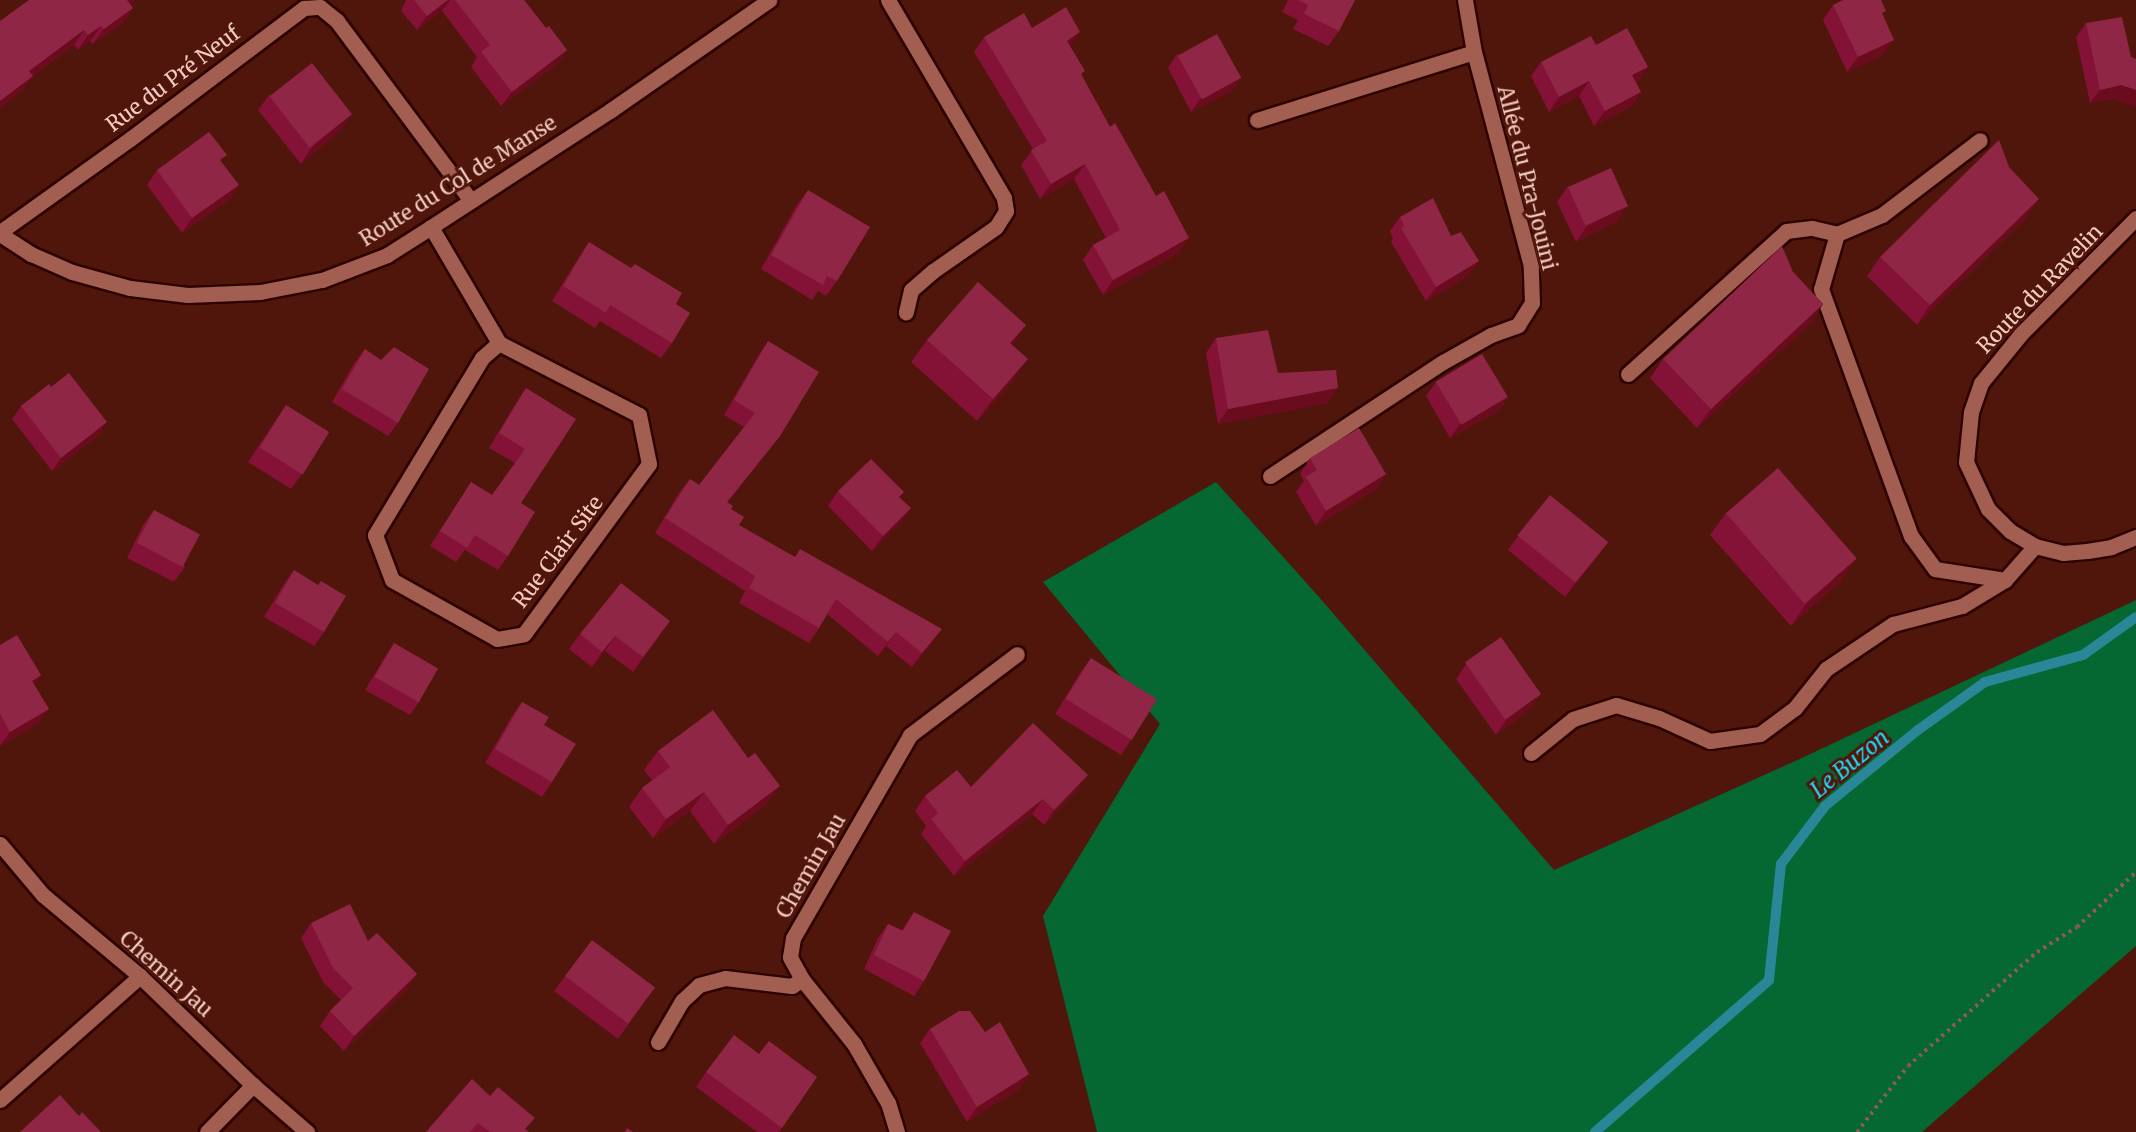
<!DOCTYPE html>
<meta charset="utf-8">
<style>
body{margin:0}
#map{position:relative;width:2136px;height:1132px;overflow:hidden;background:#50150b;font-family:Merriweather,serif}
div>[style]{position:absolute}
.forest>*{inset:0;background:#056732}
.stream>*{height:10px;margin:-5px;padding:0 5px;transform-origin:5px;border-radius:5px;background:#298798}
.path>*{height:4px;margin-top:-2px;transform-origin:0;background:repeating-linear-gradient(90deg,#8e5b52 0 3px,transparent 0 7.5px)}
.roads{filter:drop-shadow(2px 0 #2d0300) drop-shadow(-2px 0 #2d0300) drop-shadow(0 2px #2d0300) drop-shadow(0 -2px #2d0300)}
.service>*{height:15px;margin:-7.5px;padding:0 7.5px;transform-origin:7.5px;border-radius:7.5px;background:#a15e51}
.minor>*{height:15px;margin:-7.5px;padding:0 7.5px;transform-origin:7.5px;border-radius:7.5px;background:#a15e51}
.tertiary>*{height:15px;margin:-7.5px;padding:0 7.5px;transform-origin:7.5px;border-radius:7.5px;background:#a15e51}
.secondary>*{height:15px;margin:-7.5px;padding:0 7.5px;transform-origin:7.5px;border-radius:7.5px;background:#a15e51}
.wall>*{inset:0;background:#831236}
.shaded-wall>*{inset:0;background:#6a0b1e}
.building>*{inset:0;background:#8f2645;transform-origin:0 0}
span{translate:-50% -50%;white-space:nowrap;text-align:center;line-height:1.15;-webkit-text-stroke:6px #50150b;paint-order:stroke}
.street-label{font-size:21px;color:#f2cbc3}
.water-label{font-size:22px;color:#19ddfb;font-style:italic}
</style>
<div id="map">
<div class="forest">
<div style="clip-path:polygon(1216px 482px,1319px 597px,1554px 870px,1804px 757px,2136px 600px,2136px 946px,1922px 1132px,1097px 1132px,1043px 916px,1160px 724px,1043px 582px)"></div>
</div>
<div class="stream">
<div style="left:1595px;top:1132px;width:231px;rotate:-41.1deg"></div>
<div style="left:1769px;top:980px;width:117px;rotate:-84.1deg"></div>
<div style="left:1781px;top:864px;width:73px;rotate:-52.8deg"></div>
<div style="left:1825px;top:806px;width:120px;rotate:-39.3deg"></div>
<div style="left:1918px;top:730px;width:82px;rotate:-35.6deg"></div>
<div style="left:1985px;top:682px;width:102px;rotate:-15.4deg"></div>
<div style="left:2083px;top:655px;width:65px;rotate:-35.6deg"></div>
</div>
<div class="path">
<div style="left:1857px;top:1132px;width:83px;rotate:-52.3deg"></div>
<div style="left:1908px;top:1066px;width:172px;rotate:-41.5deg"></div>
<div style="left:2037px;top:952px;width:47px;rotate:-32deg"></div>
<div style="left:2077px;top:927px;width:81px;rotate:-43deg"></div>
</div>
<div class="roads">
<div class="service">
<div style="left:888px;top:0;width:229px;rotate:59.6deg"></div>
<div style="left:1004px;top:198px;width:13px;rotate:81deg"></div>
<div style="left:1006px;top:211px;width:19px;rotate:122deg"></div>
<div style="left:996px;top:227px;width:77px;rotate:145.1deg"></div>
<div style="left:933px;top:271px;width:29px;rotate:139deg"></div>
<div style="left:911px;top:290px;width:23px;rotate:103deg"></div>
<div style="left:1837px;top:234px;width:57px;rotate:106.2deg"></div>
<div style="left:1821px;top:289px;width:263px;rotate:70deg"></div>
<div style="left:1911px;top:536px;width:41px;rotate:54deg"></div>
<div style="left:1935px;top:569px;width:71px;rotate:8.9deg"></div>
<div style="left:1628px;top:374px;width:213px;rotate:-42.1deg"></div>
<div style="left:1786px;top:231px;width:26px;rotate:-7deg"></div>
<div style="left:1812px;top:228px;width:26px;rotate:13deg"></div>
<div style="left:1837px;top:234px;width:49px;rotate:-22.9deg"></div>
<div style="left:1882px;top:215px;width:123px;rotate:-37.4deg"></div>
<div style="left:658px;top:1042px;width:48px;rotate:-59.7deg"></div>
<div style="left:682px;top:1001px;width:23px;rotate:-43deg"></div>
<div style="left:699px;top:985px;width:27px;rotate:-15deg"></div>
<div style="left:725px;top:978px;width:67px;rotate:6.8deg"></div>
<div style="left:792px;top:986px;width:12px;rotate:-35deg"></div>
<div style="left:0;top:1100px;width:187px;rotate:-41.5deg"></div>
<div style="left:207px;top:1132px;width:66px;rotate:-45.6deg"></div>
</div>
<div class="minor">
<div style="left:1257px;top:120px;width:227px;rotate:-17.4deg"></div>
<div style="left:431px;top:227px;width:134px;rotate:59.6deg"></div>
<div style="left:499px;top:343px;width:23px;rotate:139deg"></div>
<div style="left:482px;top:358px;width:207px;rotate:121.2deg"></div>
<div style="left:375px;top:535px;width:48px;rotate:69.3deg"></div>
<div style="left:392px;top:580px;width:120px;rotate:29.3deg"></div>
<div style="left:497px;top:639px;width:27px;rotate:-10deg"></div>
<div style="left:524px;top:634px;width:211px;rotate:-53.7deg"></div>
<div style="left:649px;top:464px;width:50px;rotate:-101.5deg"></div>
<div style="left:639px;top:415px;width:157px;rotate:-152.8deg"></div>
<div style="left:0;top:232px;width:160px;rotate:-35.6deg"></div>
<div style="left:130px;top:139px;width:218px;rotate:-37deg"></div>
<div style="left:304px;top:8px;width:16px;rotate:-4deg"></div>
<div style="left:320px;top:7px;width:22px;rotate:39deg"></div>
<div style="left:337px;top:21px;width:224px;rotate:53.3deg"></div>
<div style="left:1270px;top:476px;width:207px;rotate:-33.4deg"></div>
<div style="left:1443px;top:362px;width:55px;rotate:-29.4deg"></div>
<div style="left:1491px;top:335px;width:29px;rotate:-20deg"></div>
<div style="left:1518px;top:325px;width:26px;rotate:-58deg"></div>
<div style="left:1532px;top:303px;width:37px;rotate:-92deg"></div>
<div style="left:1531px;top:266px;width:221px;rotate:-104.9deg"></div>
<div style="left:1474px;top:52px;width:53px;rotate:-99.8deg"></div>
<div style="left:1531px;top:753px;width:54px;rotate:-39deg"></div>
<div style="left:1573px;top:719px;width:45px;rotate:-18deg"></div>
<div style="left:1616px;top:705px;width:45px;rotate:16.8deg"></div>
<div style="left:1659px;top:718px;width:56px;rotate:24.3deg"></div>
<div style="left:1710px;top:741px;width:50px;rotate:-8deg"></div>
<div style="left:1760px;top:734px;width:44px;rotate:-36.6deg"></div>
<div style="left:1795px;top:708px;width:50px;rotate:-51.5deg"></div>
<div style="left:1826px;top:669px;width:81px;rotate:-33.9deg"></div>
<div style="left:1893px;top:624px;width:71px;rotate:-14.6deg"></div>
<div style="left:1962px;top:606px;width:50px;rotate:-31.2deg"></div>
<div style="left:2005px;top:580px;width:45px;rotate:-48.6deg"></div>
<div style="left:0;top:844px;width:67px;rotate:49.9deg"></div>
<div style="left:43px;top:895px;width:126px;rotate:39.9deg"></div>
<div style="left:140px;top:976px;width:157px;rotate:44deg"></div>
<div style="left:253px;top:1085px;width:72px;rotate:41deg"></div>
<div style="left:897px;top:1132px;width:30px;rotate:-107deg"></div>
<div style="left:888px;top:1103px;width:68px;rotate:-120deg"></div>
<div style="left:854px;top:1044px;width:83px;rotate:-128.7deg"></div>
<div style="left:802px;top:979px;width:25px;rotate:-119deg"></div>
<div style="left:790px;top:957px;width:19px;rotate:-81deg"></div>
<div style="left:793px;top:938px;width:234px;rotate:-60deg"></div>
<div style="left:910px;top:735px;width:134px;rotate:-37.1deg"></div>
</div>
<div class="tertiary">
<div style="left:0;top:234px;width:37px;rotate:33deg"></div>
<div style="left:31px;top:254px;width:45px;rotate:23.7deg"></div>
<div style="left:72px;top:272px;width:60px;rotate:15.4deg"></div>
<div style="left:130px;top:288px;width:58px;rotate:6.9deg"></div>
<div style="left:188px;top:295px;width:72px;rotate:-2.4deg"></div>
<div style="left:260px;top:292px;width:63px;rotate:-11deg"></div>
<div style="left:322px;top:280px;width:70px;rotate:-21deg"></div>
<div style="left:387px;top:255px;width:52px;rotate:-32.5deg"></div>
<div style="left:431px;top:227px;width:215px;rotate:-33deg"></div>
<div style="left:611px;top:110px;width:193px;rotate:-34.8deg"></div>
</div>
<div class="secondary">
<div style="left:2136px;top:218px;width:165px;rotate:134.8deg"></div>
<div style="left:2020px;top:335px;width:62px;rotate:129.1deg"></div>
<div style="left:1981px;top:383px;width:31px;rotate:109deg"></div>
<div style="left:1971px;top:412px;width:50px;rotate:95.7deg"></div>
<div style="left:1966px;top:462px;width:52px;rotate:64.9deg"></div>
<div style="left:1988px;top:509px;width:31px;rotate:45deg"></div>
<div style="left:2010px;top:531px;width:29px;rotate:31deg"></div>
<div style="left:2035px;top:546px;width:29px;rotate:14deg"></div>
<div style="left:2063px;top:553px;width:24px;rotate:-5deg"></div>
<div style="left:2087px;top:551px;width:24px;rotate:-9deg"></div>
<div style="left:2111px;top:547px;width:27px;rotate:-22deg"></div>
</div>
</div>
<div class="wall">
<div style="clip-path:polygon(29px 0,136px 0,130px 4px,133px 8px,123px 23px,93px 44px,90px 41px,78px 50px,74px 45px,33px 76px,22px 91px)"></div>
<div style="clip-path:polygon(406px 0,524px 0,546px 28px,567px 50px,557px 64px,501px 106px,471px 67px,477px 57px,442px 11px,417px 30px,401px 11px)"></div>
<div style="clip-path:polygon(1288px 0,1355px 0,1339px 31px,1328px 46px,1293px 29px,1298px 20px,1282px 12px)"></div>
<div style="clip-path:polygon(1833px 5px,1883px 14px,1883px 55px,1847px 72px,1823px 20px)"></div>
<div style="clip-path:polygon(2086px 23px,2131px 57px,2112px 99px,2090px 103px,2076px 37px)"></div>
<div style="clip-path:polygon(1032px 28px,1070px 46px,1082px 76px,1179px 253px,1103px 295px,1083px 260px,1093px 245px,1106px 238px,1074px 179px,1040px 199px,1021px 165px,1033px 149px,974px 52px,984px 37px)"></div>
<div style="clip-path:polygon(1596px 45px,1648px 67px,1636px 83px,1641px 92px,1631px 107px,1594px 126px,1579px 96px,1549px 112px,1531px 76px,1541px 62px)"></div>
<div style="clip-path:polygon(1177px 54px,1241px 78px,1232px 91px,1191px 112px,1168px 68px)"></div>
<div style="clip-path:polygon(269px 95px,342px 129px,301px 164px,258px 110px)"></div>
<div style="clip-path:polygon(157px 170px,239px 185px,229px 200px,182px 233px,147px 185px)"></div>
<div style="clip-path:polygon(1568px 186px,1618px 221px,1576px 242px,1557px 202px)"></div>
<div style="clip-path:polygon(808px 190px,837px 281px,826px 296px,818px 291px,812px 300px,761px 269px,797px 205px)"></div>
<div style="clip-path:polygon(1400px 217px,1468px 276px,1426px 301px,1391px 242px,1393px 239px,1390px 231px)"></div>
<div style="clip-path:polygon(2026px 218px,1917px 325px,1867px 276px,1880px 257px)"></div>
<div style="clip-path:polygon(589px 242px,676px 304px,672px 343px,661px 358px,600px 321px,595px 328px,552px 301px,579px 257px)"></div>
<div style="clip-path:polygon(1793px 272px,1823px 304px,1810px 324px,1697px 428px,1650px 378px,1663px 359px)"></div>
<div style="clip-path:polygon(1026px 325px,1012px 345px,1013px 381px,977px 421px,911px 362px,927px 340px)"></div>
<div style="clip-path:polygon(1216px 338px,1278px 373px,1328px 403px,1218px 424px,1206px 353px)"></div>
<div style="clip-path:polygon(768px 341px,780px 436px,769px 450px,728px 502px,739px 525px,932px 643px,912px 667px,886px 646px,878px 656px,827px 614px,819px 628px,809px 643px,739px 603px,745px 591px,655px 533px,679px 493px,690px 479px,699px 485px,744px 427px,724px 415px,758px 356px)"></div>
<div style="clip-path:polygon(365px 349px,398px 423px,388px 436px,332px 402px,355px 362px)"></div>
<div style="clip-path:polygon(1436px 382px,1508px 397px,1498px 411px,1450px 438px,1426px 396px)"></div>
<div style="clip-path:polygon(51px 387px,99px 435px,52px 471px,12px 419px,21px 406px)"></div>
<div style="clip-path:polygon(526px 388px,576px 419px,521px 503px,508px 556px,498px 570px,465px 550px,456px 562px,430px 546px,471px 482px,492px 495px,515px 463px,489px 448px,516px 403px)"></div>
<div style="clip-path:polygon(286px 405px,302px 474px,291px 489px,248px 462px)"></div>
<div style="clip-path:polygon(1310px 458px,1386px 474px,1376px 489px,1316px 526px,1296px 492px,1304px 481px,1300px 474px)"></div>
<div style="clip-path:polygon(838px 491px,911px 508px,900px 523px,872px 551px,828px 506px)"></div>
<div style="clip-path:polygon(154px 510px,185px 567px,174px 582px,127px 558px,143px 525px)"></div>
<div style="clip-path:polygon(1726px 513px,1841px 581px,1791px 626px,1710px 535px)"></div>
<div style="clip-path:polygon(1518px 536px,1598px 556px,1565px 597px,1508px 550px)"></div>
<div style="clip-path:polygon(294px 570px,324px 632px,314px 646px,264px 617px,284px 584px)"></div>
<div style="clip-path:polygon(580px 634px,660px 636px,633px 672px,605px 651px,592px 667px,569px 649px)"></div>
<div style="clip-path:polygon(394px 643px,420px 701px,410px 715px,365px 690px,385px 657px)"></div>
<div style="clip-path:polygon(0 645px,41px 675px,34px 685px,49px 709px,39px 723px,0 746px)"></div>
<div style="clip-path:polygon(1091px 658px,1131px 740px,1121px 755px,1055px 714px,1080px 673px)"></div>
<div style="clip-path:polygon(1466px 664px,1530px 709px,1496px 735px,1456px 679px)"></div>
<div style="clip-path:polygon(522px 702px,544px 725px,552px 782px,542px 797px,485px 763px,512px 716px)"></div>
<div style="clip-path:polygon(658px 751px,766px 805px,714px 844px,690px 811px,653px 838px,629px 807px,642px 788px,652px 780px,644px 770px)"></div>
<div style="clip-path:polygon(971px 787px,1077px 790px,1044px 825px,1032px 814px,954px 876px,921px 834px,926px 826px,915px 811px,925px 796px)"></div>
<div style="clip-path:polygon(914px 912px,924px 981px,914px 996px,864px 969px,878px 938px,888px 924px,902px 930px)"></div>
<div style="clip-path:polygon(311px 923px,368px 941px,417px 974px,407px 989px,344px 1051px,320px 1026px,330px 1011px,341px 1000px,323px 982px,301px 938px)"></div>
<div style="clip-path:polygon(565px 976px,655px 987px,618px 1039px,554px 991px)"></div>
<div style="clip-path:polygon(930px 1029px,985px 1032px,1029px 1074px,1019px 1089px,967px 1122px,920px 1043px)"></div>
<div style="clip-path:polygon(759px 1054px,817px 1077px,779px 1132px,757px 1132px,696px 1087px,706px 1072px)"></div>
<div style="clip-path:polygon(472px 1079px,526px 1130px,529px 1132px,426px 1132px)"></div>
</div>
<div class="shaded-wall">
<div style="clip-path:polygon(127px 0,136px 0,117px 15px)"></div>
<div style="clip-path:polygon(448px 0,450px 0,442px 11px,417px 30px,427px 16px)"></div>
<div style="clip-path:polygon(133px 8px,123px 23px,93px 44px,104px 29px)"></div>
<div style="clip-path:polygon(101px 26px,90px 41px,78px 50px,88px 35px)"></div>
<div style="clip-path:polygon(84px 30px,74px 45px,19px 86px,29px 71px)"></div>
<div style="clip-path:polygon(1080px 32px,1070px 47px,1067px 41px)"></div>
<div style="clip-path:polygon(1894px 40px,1883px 55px,1847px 72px,1858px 57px)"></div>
<div style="clip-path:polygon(567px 50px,557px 64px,501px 106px,512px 92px)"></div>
<div style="clip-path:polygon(1648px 67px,1638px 82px,1622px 90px,1632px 75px)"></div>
<div style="clip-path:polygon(33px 76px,22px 91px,0 108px,0 101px)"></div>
<div style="clip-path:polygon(1241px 78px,1232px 91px,1191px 112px,1200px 99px)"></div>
<div style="clip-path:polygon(1589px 81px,1579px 96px,1549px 112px,1559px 97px)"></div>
<div style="clip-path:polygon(2121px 85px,2136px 90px,2136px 107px,2112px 99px,2090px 103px,2100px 90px)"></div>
<div style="clip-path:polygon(1641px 92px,1631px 107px,1594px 126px,1605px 111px)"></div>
<div style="clip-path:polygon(352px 114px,342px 129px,301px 164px,311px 148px)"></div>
<div style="clip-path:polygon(1085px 164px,1074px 179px,1040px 199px,1051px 184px)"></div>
<div style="clip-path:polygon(239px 185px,229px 200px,182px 233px,192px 218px)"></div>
<div style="clip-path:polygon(2039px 199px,2026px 218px,1917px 325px,1930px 305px)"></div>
<div style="clip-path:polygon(1628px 206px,1618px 221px,1576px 242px,1587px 226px)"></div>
<div style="clip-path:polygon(1189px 238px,1179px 253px,1103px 295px,1113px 280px)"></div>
<div style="clip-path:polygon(1479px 261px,1468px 276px,1426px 301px,1436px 287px)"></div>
<div style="clip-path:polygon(1823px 304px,1810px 324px,1697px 428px,1711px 409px)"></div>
<div style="clip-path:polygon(1026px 325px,1011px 346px,1010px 343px)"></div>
<div style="clip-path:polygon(1028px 359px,1013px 381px,977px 421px,993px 399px)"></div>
<div style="clip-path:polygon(1338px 388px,1328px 403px,1218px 424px,1228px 409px)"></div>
<div style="clip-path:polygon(1508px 397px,1498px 411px,1450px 438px,1460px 424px)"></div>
<div style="clip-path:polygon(107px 422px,99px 435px,52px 471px,61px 458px)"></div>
<div style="clip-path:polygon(780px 436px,769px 450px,717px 516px,727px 502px)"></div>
<div style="clip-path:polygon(1386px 474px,1376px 489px,1316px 526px,1326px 511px)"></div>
<div style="clip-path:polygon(911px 508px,900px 523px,872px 551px,883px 536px)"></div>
<div style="clip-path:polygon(1608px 542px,1598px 556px,1565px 597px,1575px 583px)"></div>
<div style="clip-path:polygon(1856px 559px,1841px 581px,1791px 626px,1806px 604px)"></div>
<div style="clip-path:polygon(670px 621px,660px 636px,633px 672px,643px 657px)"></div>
<div style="clip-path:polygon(942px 629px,932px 643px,912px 667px,922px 653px)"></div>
<div style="clip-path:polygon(896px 632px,886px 646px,878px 656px,888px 642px)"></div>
<div style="clip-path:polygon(615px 636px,605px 651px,592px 667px,602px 652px)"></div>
<div style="clip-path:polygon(41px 675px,31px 690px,32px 681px)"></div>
<div style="clip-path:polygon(1541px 694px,1530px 709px,1496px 735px,1506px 720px)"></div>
<div style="clip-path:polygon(49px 709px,39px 723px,0 746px,10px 732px)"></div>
<div style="clip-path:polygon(1088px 775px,1077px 790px,1044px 825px,1054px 810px)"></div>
<div style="clip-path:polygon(780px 786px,766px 805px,714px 844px,728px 825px)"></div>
<div style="clip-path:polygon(704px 792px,690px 811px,653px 838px,666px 819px)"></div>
<div style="clip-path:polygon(1043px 799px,1032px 814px,954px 876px,965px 861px)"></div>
<div style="clip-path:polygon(417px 974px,407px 989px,344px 1051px,354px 1036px)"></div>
<div style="clip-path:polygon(1029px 1074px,1019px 1089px,967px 1122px,977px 1107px)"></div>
</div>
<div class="building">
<div style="clip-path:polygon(29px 0,127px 0,133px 8px,104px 29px,101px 26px,88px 35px,84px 30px,29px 71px,33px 76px,0 101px,0 21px)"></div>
<div style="clip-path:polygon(414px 0,448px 0,427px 16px)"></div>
<div style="clip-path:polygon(455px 0,524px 0,546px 28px,549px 26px,567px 50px,512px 92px,481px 52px,490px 45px)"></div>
<div style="clip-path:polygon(1298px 0,1355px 0,1339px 31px,1304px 14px,1308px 5px)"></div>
<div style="clip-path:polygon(1843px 0,1881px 0,1886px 11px,1882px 13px,1894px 40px,1858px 57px,1833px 5px)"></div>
<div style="clip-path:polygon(1066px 7px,1080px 32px,1067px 41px,1085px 71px,1081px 74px,1110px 127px,1115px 123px,1156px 196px,1164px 191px,1189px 238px,1113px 280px,1093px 245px,1120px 230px,1085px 164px,1051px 184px,1031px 150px,1047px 141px,984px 37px,1024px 13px,1032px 28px)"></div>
<div style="clip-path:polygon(2122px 17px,2131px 57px,2136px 59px,2136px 90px,2121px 85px,2100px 90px,2086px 23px)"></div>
<div style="clip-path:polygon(1627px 28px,1648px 67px,1632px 75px,1641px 92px,1605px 111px,1589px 81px,1559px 97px,1541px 62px,1591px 36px,1596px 45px)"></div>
<div style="left:1217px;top:34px;width:50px;height:45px;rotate:61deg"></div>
<div style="left:312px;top:63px;width:65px;height:54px;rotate:52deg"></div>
<div style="clip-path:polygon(209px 132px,227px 155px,220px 160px,239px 185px,192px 218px,157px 170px)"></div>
<div style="clip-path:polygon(1999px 140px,2009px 167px,2039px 199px,1930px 305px,1880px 257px)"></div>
<div style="left:1611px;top:168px;width:42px;height:47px;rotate:66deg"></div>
<div style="clip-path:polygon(808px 190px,870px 227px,837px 281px,827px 276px,823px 285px,771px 255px)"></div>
<div style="clip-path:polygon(1433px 198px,1451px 236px,1461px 232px,1479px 261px,1436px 287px,1401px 228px,1404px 226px,1400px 217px)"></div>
<div style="clip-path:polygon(589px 242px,631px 268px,635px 264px,682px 293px,676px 304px,690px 313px,672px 343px,610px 305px,606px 313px,563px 286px)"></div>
<div style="clip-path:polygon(1782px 246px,1793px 272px,1823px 304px,1711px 409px,1663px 359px)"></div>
<div style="clip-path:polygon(978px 282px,1026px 325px,1010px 343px,1028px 359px,993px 399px,927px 340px)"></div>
<div style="clip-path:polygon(1268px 330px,1278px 373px,1336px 370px,1338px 388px,1228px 409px,1216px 338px)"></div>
<div style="clip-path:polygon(768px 341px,819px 372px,780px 436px,727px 502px,733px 506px,731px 509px,744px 517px,739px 525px,795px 557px,800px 549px,942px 629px,922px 653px,896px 632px,888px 642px,836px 599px,819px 628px,749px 588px,755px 576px,665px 518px,690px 479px,699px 485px,755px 413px,734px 400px)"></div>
<div style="clip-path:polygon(394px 347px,429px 369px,398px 423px,342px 389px,365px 349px,381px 360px)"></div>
<div style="left:1482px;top:354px;width:50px;height:54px;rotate:59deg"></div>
<div style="clip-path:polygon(69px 373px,107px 422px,61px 458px,21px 406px,49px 384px,51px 387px)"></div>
<div style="clip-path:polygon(526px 388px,576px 419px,521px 503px,535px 512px,508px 556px,475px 535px,467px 548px,440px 531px,471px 482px,492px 495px,525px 449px,499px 433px)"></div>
<div style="left:286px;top:405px;width:51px;height:50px;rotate:32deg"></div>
<div style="clip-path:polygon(1359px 428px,1386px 474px,1326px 511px,1306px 477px,1317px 470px,1310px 458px)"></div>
<div style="clip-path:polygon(871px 459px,904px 492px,899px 497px,911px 508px,883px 536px,838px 491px)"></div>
<div style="left:1778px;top:468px;width:120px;height:69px;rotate:49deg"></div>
<div style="left:1550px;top:495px;width:75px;height:52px;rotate:39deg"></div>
<div style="left:154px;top:510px;width:52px;height:37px;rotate:28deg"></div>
<div style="clip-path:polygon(294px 570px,318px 585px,321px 581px,346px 596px,324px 632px,275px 603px)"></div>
<div style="clip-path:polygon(621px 583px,670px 621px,643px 657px,615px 636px,602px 652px,580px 634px)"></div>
<div style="clip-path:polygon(17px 635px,41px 675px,32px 681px,49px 709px,10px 732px,0 714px,0 645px)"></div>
<div style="left:1501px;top:637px;width:70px;height:44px;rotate:55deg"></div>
<div style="left:394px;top:643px;width:51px;height:39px;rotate:30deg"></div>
<div style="left:1091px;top:658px;width:78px;height:48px;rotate:32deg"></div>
<div style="clip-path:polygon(522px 702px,549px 717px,544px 725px,576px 744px,552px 782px,495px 749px)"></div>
<div style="clip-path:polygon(713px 710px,748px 758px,755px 753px,780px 786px,728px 825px,704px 792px,666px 819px,642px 788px,670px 767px,658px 751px)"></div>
<div style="clip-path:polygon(1033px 723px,1088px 775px,1054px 810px,1043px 799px,965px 861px,931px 819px,938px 813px,925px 796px,957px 770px,971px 787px)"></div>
<div style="clip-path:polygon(350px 904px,368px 941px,377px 933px,417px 974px,354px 1036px,330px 1011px,353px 988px,333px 968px,311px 923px)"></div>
<div style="clip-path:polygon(914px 912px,951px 931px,924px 981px,874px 955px,888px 924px,903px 931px)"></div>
<div style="left:592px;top:940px;width:79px;height:45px;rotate:37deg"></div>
<div style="clip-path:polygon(959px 1011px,970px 1011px,985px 1032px,1000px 1022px,1029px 1074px,977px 1107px,930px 1029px)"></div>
<div style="clip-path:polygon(734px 1035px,759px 1054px,769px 1041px,817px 1077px,782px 1128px,706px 1072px)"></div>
<div style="clip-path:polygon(472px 1079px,490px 1096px,498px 1087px,535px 1118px,525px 1129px,529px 1132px,490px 1132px,478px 1123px,470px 1132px,426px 1132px)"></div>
<div style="clip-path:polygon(60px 1095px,79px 1116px,82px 1112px,101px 1132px,20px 1132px)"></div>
<div style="clip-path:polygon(627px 1128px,633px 1132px,625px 1132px)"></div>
</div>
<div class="street-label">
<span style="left:173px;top:79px;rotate:-37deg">Rue du Pré Neuf</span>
<span style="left:1527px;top:178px;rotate:76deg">Allée du Pra-Jouini</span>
<span style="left:458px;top:181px;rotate:-32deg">Route du Col de Manse</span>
<span style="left:2040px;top:289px;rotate:-46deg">Route du Ravelin</span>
<span style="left:558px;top:552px;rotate:-53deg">Rue Clair Site</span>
<span style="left:811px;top:866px;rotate:-60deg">Chemin Jau</span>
<span style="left:166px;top:974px;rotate:42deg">Chemin Jau</span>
</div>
<div class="water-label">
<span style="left:1850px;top:764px;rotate:-39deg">Le Buzon</span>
</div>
</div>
